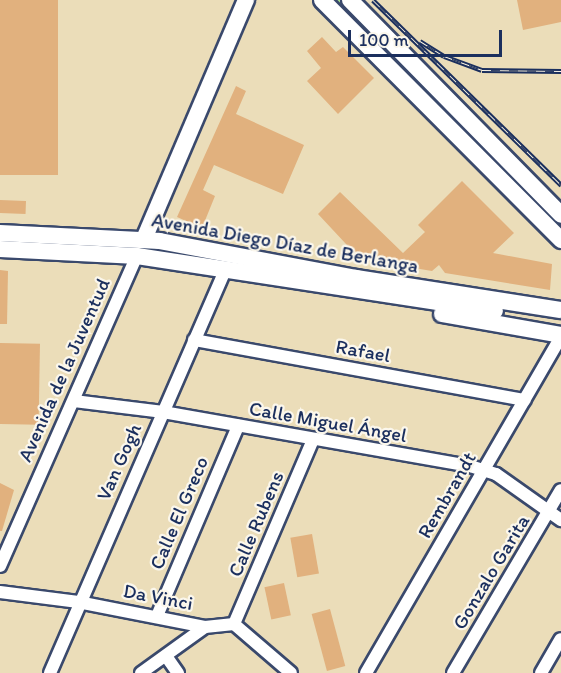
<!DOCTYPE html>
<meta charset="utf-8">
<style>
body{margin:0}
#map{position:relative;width:561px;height:673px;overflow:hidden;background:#ebddb9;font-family:Itim,sans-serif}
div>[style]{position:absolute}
.green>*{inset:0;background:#a7dc8d}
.building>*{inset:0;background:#e1b17e;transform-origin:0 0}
.roads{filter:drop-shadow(2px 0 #3a496c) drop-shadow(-2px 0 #3a496c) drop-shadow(0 2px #3a496c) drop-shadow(0 -2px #3a496c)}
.street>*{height:12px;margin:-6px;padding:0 6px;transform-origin:6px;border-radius:6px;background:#fff}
.secondary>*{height:16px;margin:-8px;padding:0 8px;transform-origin:8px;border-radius:8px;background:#fff}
.rail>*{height:5px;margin-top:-2.5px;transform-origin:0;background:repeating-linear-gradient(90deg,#fbf7ec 0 9px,#1b2f5e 0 18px);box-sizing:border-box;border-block:2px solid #1b2f5e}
span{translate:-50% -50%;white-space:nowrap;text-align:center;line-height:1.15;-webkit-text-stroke:4.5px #fbf7ec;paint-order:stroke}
.street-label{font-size:20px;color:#1b2f5e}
.scale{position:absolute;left:348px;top:30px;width:154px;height:27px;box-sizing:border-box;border:3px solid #1b2f5e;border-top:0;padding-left:8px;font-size:18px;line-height:21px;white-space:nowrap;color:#1b2f5e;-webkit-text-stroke:4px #fbf7ec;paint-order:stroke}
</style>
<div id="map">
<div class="green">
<div style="clip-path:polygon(330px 0,342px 0,561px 219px,561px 233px)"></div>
</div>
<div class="building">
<div style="left:0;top:0;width:58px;height:175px"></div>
<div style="clip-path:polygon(517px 0,561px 0,561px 22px,523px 30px)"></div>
<div style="clip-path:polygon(322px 37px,336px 52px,343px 47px,374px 78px,338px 114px,307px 81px,321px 68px,307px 51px)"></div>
<div style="clip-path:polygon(236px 86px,246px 91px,236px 114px,304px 145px,283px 194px,214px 165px,203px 190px,215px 196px,202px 228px,177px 217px)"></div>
<div style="clip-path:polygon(462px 181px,514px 233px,493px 253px,552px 264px,550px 290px,445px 273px,439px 265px,432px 271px,360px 259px,318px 214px,340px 192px,403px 253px,425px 232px,418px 225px)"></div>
<div style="left:0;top:200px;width:26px;height:13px;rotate:2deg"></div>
<div style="clip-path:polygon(0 270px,8px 271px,7px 324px,0 324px)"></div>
<div style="left:0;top:343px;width:40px;height:81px;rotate:1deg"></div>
<div style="clip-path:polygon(0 483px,14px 490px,2px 531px,0 531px)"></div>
<div style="left:312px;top:534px;width:40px;height:22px;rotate:80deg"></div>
<div style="left:284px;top:583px;width:33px;height:20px;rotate:78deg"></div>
<div style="left:330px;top:609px;width:59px;height:19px;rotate:75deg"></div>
</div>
<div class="roads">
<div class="street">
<div style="left:194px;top:340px;width:336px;rotate:10.3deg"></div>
<div style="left:74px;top:401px;width:90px;rotate:7deg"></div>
<div style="left:163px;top:412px;width:312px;rotate:10deg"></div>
<div style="left:470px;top:466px;width:27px;rotate:17deg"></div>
<div style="left:496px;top:474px;width:80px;rotate:35.3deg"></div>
<div style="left:0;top:566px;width:339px;rotate:-66.2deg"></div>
<div style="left:0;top:592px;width:79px;rotate:7.3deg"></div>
<div style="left:78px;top:602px;width:129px;rotate:11.1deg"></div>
<div style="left:205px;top:627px;width:29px;rotate:-6deg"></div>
<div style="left:234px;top:624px;width:75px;rotate:40.7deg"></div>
<div style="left:157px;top:616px;width:207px;rotate:-66.9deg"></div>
<div style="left:234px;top:624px;width:200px;rotate:-66.8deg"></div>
<div style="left:166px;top:656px;width:21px;rotate:55deg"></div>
<div style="left:50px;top:673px;width:442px;rotate:-66.5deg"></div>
<div style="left:141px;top:673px;width:79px;rotate:-35.7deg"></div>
<div style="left:366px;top:673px;width:389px;rotate:-59.9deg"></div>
<div style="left:453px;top:673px;width:212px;rotate:-59.5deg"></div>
<div style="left:541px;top:673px;width:39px;rotate:-60deg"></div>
</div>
<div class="secondary">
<div style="left:322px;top:0;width:339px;rotate:45.1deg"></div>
<div style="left:350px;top:0;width:301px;rotate:45.5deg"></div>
<div style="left:0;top:233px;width:160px;rotate:2.9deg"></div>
<div style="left:160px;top:241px;width:199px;rotate:10.7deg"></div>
<div style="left:356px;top:278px;width:207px;rotate:8.9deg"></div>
<div style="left:144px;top:239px;width:260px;rotate:-66.9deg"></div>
<div style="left:0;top:249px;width:137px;rotate:2.9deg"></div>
<div style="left:137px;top:256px;width:362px;rotate:8.7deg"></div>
<div style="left:442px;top:314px;width:121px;rotate:10deg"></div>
</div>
</div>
<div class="rail">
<div style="left:373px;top:0;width:264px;rotate:44.5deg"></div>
<div style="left:420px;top:41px;width:28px;rotate:32deg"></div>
<div style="left:444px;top:56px;width:40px;rotate:20.2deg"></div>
<div style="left:482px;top:70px;width:79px;rotate:0.7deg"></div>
</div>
<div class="street-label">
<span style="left:285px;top:243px;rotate:10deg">Avenida Diego Díaz de Berlanga</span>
<span style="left:363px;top:351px;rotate:10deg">Rafael</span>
<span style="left:64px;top:370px;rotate:-66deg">Avenida de la Juventud</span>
<span style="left:328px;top:422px;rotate:10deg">Calle Miguel Ángel</span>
<span style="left:119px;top:462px;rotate:-66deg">Van Gogh</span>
<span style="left:447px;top:495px;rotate:-60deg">Rembrandt</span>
<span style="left:179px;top:513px;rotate:-67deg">Calle El Greco</span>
<span style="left:256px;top:524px;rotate:-67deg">Calle Rubens</span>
<span style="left:491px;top:572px;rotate:-59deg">Gonzalo Garita</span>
<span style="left:158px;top:597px;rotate:11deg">Da Vinci</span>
</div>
<div class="scale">100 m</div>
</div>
